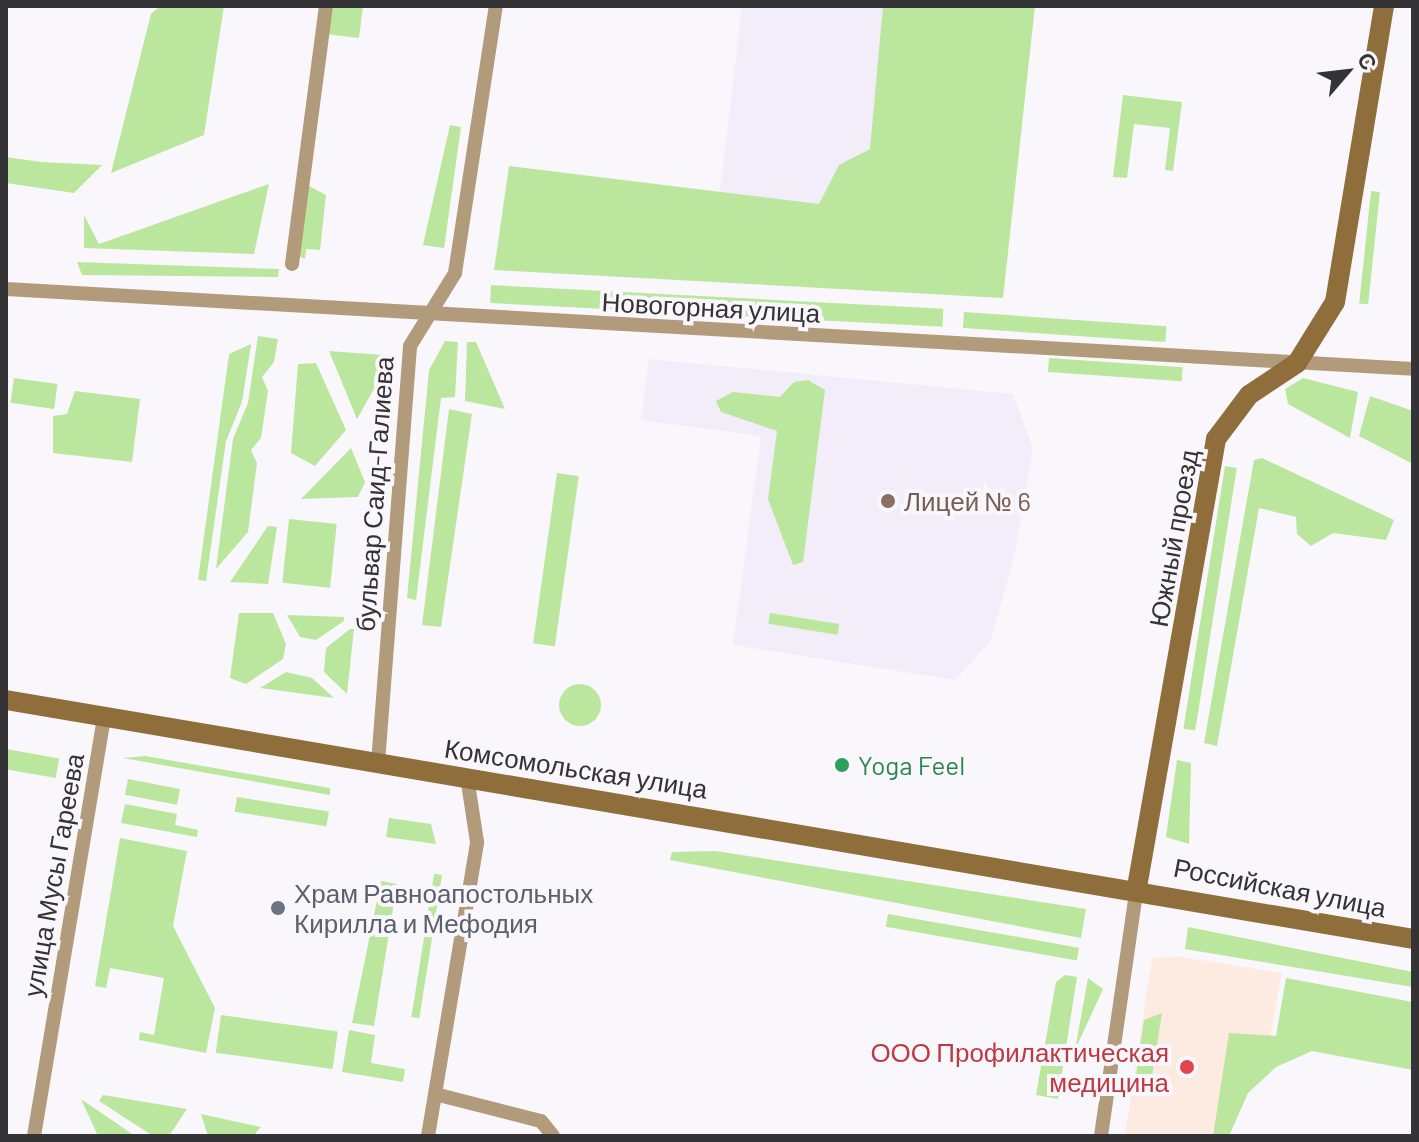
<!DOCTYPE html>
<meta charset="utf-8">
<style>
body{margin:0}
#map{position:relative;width:1419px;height:1142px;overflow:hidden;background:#faf7fc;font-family:Barlow,sans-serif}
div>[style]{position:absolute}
.commercial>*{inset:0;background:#fdeae0}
.built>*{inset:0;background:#f3ecf9}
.green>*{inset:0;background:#bbe69d;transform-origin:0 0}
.round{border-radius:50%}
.street>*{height:14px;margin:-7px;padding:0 7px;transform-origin:7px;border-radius:7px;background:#b29b7a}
.secondary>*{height:20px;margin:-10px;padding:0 10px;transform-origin:10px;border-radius:10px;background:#906e3b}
.dots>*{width:22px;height:22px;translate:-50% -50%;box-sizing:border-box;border:4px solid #faf7fc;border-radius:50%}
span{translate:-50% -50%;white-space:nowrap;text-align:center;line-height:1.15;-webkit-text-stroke:8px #faf7fc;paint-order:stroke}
.street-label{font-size:26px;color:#343335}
.education-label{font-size:26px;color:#785e54}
.left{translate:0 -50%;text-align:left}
.leisure-label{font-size:26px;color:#27864d}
.worship-label{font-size:26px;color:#5b616d}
.health-label{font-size:26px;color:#be3a42}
.right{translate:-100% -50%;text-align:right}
.frame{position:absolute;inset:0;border:8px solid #343335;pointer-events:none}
.north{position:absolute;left:1307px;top:32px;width:80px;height:80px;-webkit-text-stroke:6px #faf7fc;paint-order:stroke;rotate:62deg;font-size:22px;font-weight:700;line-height:32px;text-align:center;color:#343335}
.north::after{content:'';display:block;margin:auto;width:28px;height:36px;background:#343335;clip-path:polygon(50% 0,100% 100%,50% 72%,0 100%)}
</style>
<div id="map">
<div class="commercial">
<div style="clip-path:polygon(1181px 957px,1282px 973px,1270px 1037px,1218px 1136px,1125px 1136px,1152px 958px)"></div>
</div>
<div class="built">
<div style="clip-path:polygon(742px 6px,886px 6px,956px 228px,719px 201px)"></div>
<div style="clip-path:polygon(649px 359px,1013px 394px,1033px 449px,1015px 553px,991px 640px,955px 680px,733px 645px,761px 436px,641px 420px)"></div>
</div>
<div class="green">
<div style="clip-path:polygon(160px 6px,224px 6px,204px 135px,111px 173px,151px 14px)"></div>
<div style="clip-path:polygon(330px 6px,363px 6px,359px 38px,326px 34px)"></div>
<div style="clip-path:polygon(883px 6px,1035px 6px,1003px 298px,494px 270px,509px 166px,819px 204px,839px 165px,870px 149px)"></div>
<div style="clip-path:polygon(1123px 95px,1182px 102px,1173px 171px,1165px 170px,1170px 128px,1134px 124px,1127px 178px,1113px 177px)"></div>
<div style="clip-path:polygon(450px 125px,461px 127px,444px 248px,423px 245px)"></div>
<div style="clip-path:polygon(6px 157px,41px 162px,102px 165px,74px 193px,6px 183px)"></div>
<div style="clip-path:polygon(269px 184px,254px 254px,84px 248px,84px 215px,99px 244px)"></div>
<div style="clip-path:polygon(307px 185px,326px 195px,320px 250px,306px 249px,305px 259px,298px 256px)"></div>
<div style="left:1371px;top:191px;width:9px;height:113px;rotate:6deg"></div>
<div style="clip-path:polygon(77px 262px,279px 269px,278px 277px,82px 275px)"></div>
<div style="left:491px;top:285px;width:453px;height:18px;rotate:3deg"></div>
<div style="left:964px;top:312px;width:203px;height:16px;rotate:4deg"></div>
<div style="clip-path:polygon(258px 336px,278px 339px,274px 362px,262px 377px,268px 391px,261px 438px,251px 450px,257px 463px,248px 532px,216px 569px,233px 439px,248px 403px)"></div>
<div style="clip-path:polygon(445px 341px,458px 342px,455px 397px,441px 398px,416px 600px,407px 598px,429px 370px)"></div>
<div style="clip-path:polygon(467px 342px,476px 342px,505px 409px,465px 401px)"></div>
<div style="clip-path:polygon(251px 344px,242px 402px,226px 441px,206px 581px,198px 580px,229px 354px)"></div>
<div style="clip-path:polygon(329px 351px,384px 355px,383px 373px,357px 419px)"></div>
<div style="left:1049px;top:358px;width:134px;height:14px;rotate:4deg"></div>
<div style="clip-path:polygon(316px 363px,346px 430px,315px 466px,291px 453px,298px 364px)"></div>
<div style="left:14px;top:378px;width:44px;height:25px;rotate:8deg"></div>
<div style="clip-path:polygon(1303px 378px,1358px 392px,1350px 438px,1288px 404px,1285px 389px)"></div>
<div style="clip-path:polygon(808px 380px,825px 390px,803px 562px,793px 565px,768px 499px,777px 431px,721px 412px,716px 401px,733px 392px,780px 397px,794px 382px)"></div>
<div style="clip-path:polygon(75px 391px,140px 399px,132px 462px,53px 453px,53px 416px,67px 414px)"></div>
<div style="clip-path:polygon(1370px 396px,1413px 411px,1413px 464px,1359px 436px)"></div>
<div style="clip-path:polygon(449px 409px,472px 414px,441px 627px,422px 625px)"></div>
<div style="clip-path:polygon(351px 448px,365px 482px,358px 497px,301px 499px)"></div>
<div style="clip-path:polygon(1262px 458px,1394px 520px,1386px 540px,1333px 533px,1311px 546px,1297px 534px,1296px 517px,1259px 508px,1217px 746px,1204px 743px,1254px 460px)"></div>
<div style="left:1225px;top:466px;width:12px;height:266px;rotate:9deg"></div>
<div style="left:557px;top:473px;width:22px;height:172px;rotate:8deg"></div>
<div style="left:289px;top:519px;width:48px;height:64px;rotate:6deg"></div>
<div style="clip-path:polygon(268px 526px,277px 527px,268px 584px,230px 582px)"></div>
<div style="clip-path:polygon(239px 613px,273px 613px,286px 644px,283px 659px,246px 684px,230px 678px)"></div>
<div style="left:770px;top:613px;width:70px;height:11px;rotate:9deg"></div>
<div style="clip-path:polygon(287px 615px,344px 617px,344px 621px,316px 640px,300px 637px)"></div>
<div style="clip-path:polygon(350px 629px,354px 629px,347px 694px,324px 672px,326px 648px)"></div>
<div style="clip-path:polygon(286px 672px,312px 678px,334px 698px,260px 688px)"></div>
<div class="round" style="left:559px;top:684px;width:42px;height:42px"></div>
<div style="left:6px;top:749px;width:54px;height:20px;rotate:10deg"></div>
<div style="clip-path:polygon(145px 756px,330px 788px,330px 795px,123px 758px)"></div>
<div style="clip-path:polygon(1177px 760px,1191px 763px,1189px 844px,1166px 837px)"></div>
<div style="left:128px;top:779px;width:53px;height:16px;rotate:11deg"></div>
<div style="left:237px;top:797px;width:93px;height:15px;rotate:9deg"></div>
<div style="clip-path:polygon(125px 804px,177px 814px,175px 825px,198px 830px,197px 837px,121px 823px)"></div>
<div style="clip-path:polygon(389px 818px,431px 824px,436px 844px,386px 837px)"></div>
<div style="clip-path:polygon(120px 838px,187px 851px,173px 926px,215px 1008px,206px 1053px,139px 1040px,140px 1032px,154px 1035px,164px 978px,110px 968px,106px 988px,95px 986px)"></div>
<div style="clip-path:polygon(716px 851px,1086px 909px,1081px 938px,670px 860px,672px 852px)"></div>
<div style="left:442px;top:875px;width:145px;height:8px;rotate:99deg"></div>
<div style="clip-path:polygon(381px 881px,397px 884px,374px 1026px,352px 1023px)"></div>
<div style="left:888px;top:914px;width:194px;height:13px;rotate:10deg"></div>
<div style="clip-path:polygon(1188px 927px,1413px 972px,1413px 987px,1185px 949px)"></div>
<div style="clip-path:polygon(1065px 975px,1077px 977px,1058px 1099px,1036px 1095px,1056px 982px)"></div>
<div style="clip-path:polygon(1088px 978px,1103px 989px,1075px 1050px)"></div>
<div style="clip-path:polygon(1286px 978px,1413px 1002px,1413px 1070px,1312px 1051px,1276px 1067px,1248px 1093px,1229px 1136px,1213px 1136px,1229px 1033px,1276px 1036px)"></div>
<div style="clip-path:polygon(1162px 1013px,1149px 1094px,1134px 1089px,1144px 1020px)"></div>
<div style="left:221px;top:1015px;width:118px;height:38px;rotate:8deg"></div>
<div style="clip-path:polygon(349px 1030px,375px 1035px,371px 1063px,405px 1069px,403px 1082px,342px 1072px)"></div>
<div style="clip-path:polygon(103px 1095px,187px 1109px,169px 1136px,153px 1136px,99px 1101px)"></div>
<div style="clip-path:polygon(81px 1099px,135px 1136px,98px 1136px)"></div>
<div style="clip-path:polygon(201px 1114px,261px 1127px,253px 1136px,208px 1136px)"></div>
</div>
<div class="street">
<div style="left:292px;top:264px;width:260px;rotate:-82.5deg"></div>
<div style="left:6px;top:289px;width:1409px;rotate:3.25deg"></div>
<div style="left:378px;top:763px;width:418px;rotate:-85.6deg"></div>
<div style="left:410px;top:346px;width:86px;rotate:-58.3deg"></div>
<div style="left:455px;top:273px;width:270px;rotate:-81.3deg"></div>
<div style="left:435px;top:1094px;width:109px;rotate:14.3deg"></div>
<div style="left:541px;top:1121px;width:19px;rotate:51deg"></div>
<div style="left:34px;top:1136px;width:425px;rotate:-80.5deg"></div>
<div style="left:428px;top:1136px;width:298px;rotate:-80.5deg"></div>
<div style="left:477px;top:842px;width:66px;rotate:-98.7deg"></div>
<div style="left:1101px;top:1136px;width:252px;rotate:-81.8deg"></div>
</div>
<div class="secondary">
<div style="left:6px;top:700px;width:1427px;rotate:9.64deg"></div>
<div style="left:1137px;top:887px;width:455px;rotate:-80deg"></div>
<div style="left:1216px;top:439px;width:55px;rotate:-53.1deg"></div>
<div style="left:1249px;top:395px;width:58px;rotate:-33.7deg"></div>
<div style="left:1297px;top:363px;width:72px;rotate:-58.1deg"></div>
<div style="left:1335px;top:302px;width:300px;rotate:-80.6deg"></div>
</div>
<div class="dots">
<div style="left:888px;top:501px;background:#8d6e63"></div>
<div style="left:842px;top:765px;background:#2e9e5b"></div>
<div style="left:278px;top:908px;background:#6b7280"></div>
<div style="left:1187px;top:1067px;background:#e0444e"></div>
</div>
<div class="street-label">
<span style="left:711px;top:307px;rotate:3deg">Новогорная улица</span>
<span style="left:374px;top:494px;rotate:-86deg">бульвар Саид-Галиева</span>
<span style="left:1173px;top:538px;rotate:-80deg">Южный проезд</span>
<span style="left:576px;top:768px;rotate:9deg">Комсомольская улица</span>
<span style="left:53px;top:875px;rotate:-80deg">улица Мусы Гареева</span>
<span style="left:1280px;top:887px;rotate:11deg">Российская улица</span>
</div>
<div class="education-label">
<span class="left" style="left:904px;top:501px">Лицей № 6</span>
</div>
<div class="leisure-label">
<span class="left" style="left:858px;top:765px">Yoga Feel</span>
</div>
<div class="worship-label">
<span class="left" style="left:294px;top:908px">Храм Равноапостольных<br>Кирилла и Мефодия</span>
</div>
<div class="health-label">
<span class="right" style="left:1169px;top:1067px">ООО Профилактическая<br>медицина</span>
</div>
<div class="frame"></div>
<div class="north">С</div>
</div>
